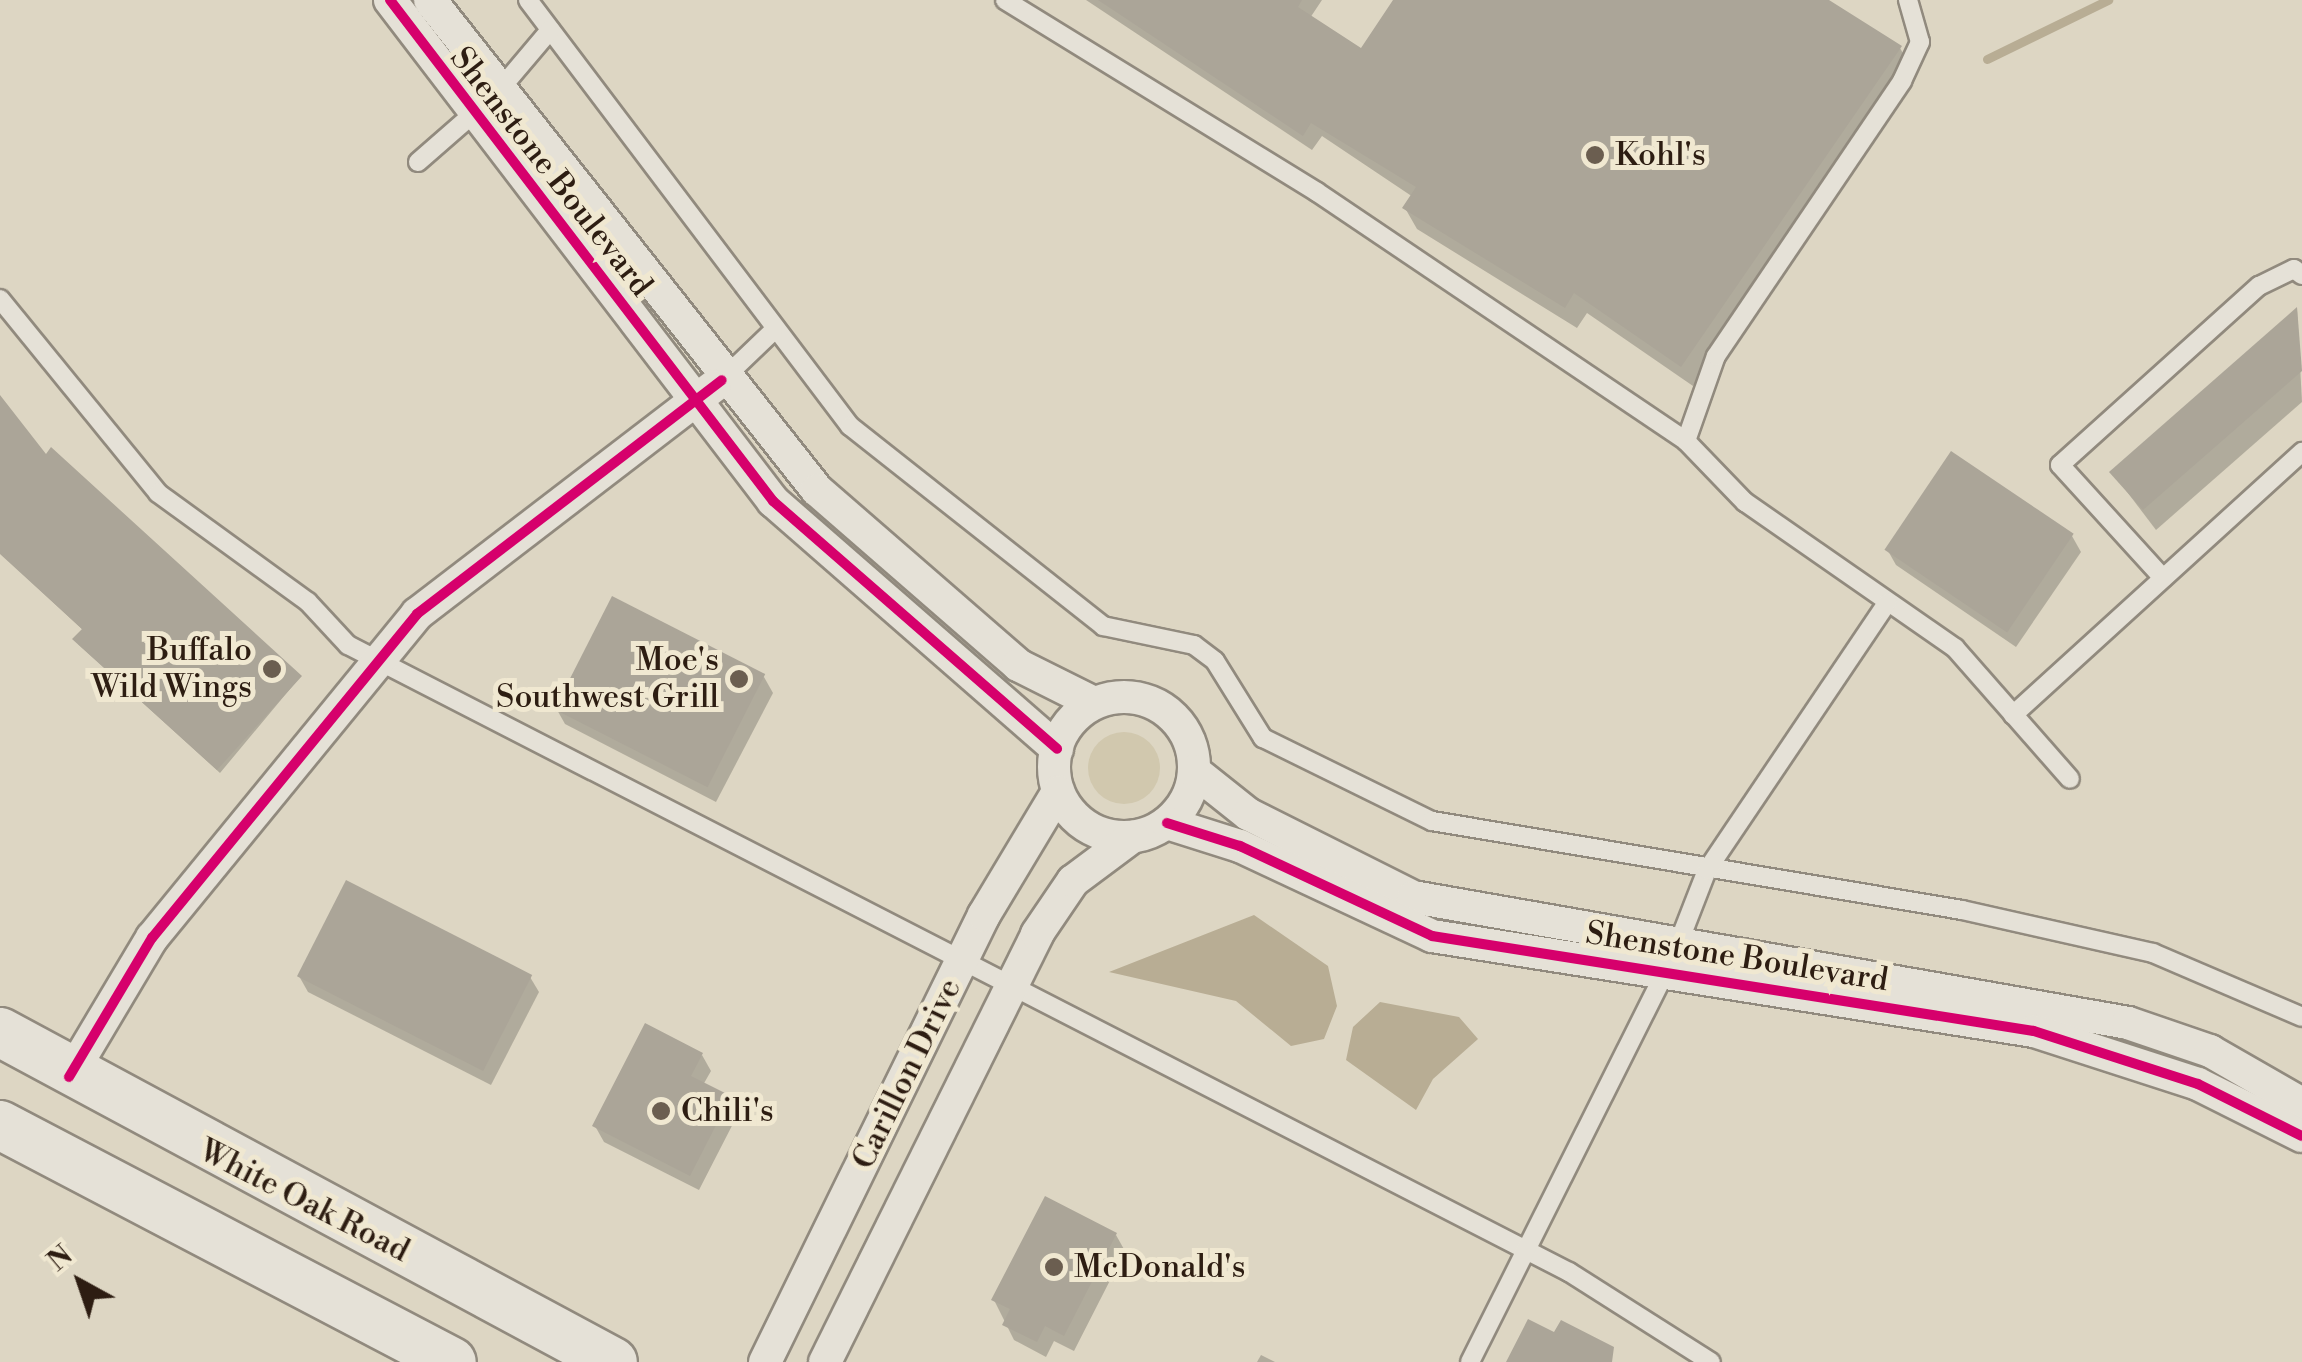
<!DOCTYPE html>
<style>
body{margin:0}
#map{position:relative;width:2302px;height:1362px;overflow:hidden;background:#ddd6c3;font-family:"Libre Bodoni",serif}
div>[style]{position:absolute}
.green>*{inset:0;background:#d1c8ae}
.round{border-radius:50%}
.water>*{inset:0;background:#b8ad94}
.shadow>*{inset:0;background:#0003}
.stream>*{height:9px;margin:-4.5px;padding:0 4.5px;transform-origin:4.5px;border-radius:4.5px;background:#b8ad94}
.building>*{inset:0;background:#aba598;transform-origin:0 0}
.roads{filter:drop-shadow(2px 0 #918a7e) drop-shadow(-2px 0 #918a7e) drop-shadow(0 2px #918a7e) drop-shadow(0 -2px #918a7e)}
.service>*{height:18px;margin:-9px;padding:0 9px;transform-origin:9px;border-radius:9px;background:#e5e1d7}
.minor>*{height:32px;margin:-16px;padding:0 16px;transform-origin:16px;border-radius:16px;background:#e5e1d7}
.minor>.ring{margin:-16px;padding:0;box-sizing:content-box;background:none;border:32px solid #e5e1d7;border-radius:50%}
.secondary>*{height:48px;margin:-24px;padding:0 24px;transform-origin:24px;border-radius:24px;background:#e5e1d7}
.cycleway>*{height:10px;margin:-5px;padding:0 5px;transform-origin:5px;border-radius:5px;background:#d6006c}
.dots>*{width:28px;height:28px;translate:-50% -50%;box-sizing:border-box;border:5px solid #f0e8d1;border-radius:50%}
span{translate:-50% -50%;white-space:nowrap;text-align:center;line-height:1.15;-webkit-text-stroke:10px #f0e8d1;paint-order:stroke}
.poi-label{font-size:32px;color:#2d1d12}
.left{translate:0 -50%;text-align:left}
.right{translate:-100% -50%;text-align:right}
.street-label{font-size:32px;color:#2d1d12}
.north{position:absolute;left:30px;top:1232px;width:100px;height:100px;-webkit-text-stroke:8px #f0e8d1;paint-order:stroke;rotate:320deg;font-size:28px;font-weight:700;line-height:40px;text-align:center;color:#2d1d12}
.north::after{content:'';display:block;margin:auto;width:35px;height:45px;background:#2d1d12;clip-path:polygon(50% 0,100% 100%,50% 72%,0 100%)}
</style>
<div id="map">
<div class="green">
<div class="round" style="left:1088px;top:732px;width:72px;height:72px"></div>
</div>
<div class="water">
<div style="clip-path:polygon(1254px 915px,1328px 966px,1337px 1006px,1324px 1039px,1291px 1046px,1236px 1001px,1109px 972px)"></div>
<div style="clip-path:polygon(1380px 1002px,1459px 1017px,1478px 1039px,1433px 1079px,1416px 1110px,1346px 1060px,1353px 1027px)"></div>
</div>
<div class="shadow">
<div style="clip-path:polygon(1086px 0,1322px 0,1310px 18px,1361px 54px,1397px 0,1825px 0,1900px 48px,1912px 69px,1693px 386px,1587px 313px,1577px 328px,1417px 229px,1405px 208px,1413px 197px,1322px 136px,1312px 150px)"></div>
<div style="clip-path:polygon(2297px 310px,2302px 402px,2156px 530px,2112px 472px)"></div>
<div style="clip-path:polygon(0 399px,47px 459px,300px 677px,220px 773px,78px 644px,84px 631px,0 553px)"></div>
<div style="clip-path:polygon(2072px 536px,2081px 552px,2016px 647px,1896px 565px,1887px 549px)"></div>
<div style="clip-path:polygon(764px 677px,773px 693px,716px 802px,565px 724px,556px 708px)"></div>
<div style="clip-path:polygon(299px 976px,530px 977px,539px 992px,491px 1085px,308px 992px)"></div>
<div style="clip-path:polygon(702px 1055px,711px 1071px,703px 1085px,738px 1114px,699px 1190px,604px 1142px,595px 1126px)"></div>
<div style="clip-path:polygon(1116px 1235px,1125px 1251px,1074px 1351px,1054px 1341px,1046px 1357px,1014px 1340px,994px 1300px)"></div>
<div style="clip-path:polygon(1261px 1355px,1275px 1362px,1257px 1362px)"></div>
</div>
<div class="stream">
<div style="left:1987px;top:59px;width:135px;rotate:-26deg"></div>
</div>
<div class="building">
<div style="clip-path:polygon(1098px 0,1302px 0,1298px 7px,1361px 48px,1393px 0,1829px 0,1902px 46px,1681px 367px,1574px 293px,1565px 308px,1402px 208px,1416px 187px,1311px 123px,1303px 136px)"></div>
<div style="clip-path:polygon(2297px 307px,2302px 371px,2143px 510px,2109px 472px)"></div>
<div style="clip-path:polygon(0 395px,46px 454px,51px 447px,302px 676px,217px 770px,72px 639px,82px 629px,0 554px)"></div>
<div style="left:1951px;top:451px;width:148px;height:119px;rotate:34deg"></div>
<div style="left:612px;top:596px;width:172px;height:127px;rotate:27deg"></div>
<div style="left:346px;top:880px;width:209px;height:108px;rotate:27deg"></div>
<div style="clip-path:polygon(645px 1023px,703px 1053px,691px 1076px,731px 1096px,690px 1176px,592px 1126px)"></div>
<div style="clip-path:polygon(1045px 1196px,1117px 1233px,1064px 1336px,1045px 1326px,1037px 1342px,1002px 1325px,1010px 1309px,991px 1300px)"></div>
<div style="clip-path:polygon(1528px 1319px,1554px 1332px,1561px 1320px,1614px 1347px,1612px 1362px,1506px 1362px)"></div>
</div>
<div class="roads">
<div class="service">
<div style="left:528px;top:0;width:534px;rotate:52.92deg"></div>
<div style="left:850px;top:426px;width:323px;rotate:38.3deg"></div>
<div style="left:1103px;top:626px;width:93px;rotate:11.8deg"></div>
<div style="left:1194px;top:645px;width:26px;rotate:37deg"></div>
<div style="left:1215px;top:661px;width:91px;rotate:58.1deg"></div>
<div style="left:1263px;top:738px;width:188px;rotate:26.2deg"></div>
<div style="left:1432px;top:821px;width:537px;rotate:9.53deg"></div>
<div style="left:1962px;top:910px;width:196px;rotate:12.7deg"></div>
<div style="left:2153px;top:953px;width:162px;rotate:23.2deg"></div>
<div style="left:1005px;top:0;width:366px;rotate:31.6deg"></div>
<div style="left:1317px;top:192px;width:445px;rotate:34deg"></div>
<div style="left:1686px;top:441px;width:85px;rotate:46deg"></div>
<div style="left:1745px;top:502px;width:256px;rotate:34.8deg"></div>
<div style="left:1955px;top:648px;width:174px;rotate:48.7deg"></div>
<div style="left:418px;top:162px;width:103px;rotate:-41.1deg"></div>
<div style="left:496px;top:94px;width:84px;rotate:-49.8deg"></div>
<div style="left:0;top:299px;width:250px;rotate:50.8deg"></div>
<div style="left:158px;top:493px;width:185px;rotate:36deg"></div>
<div style="left:308px;top:602px;width:59px;rotate:47.1deg"></div>
<div style="left:348px;top:645px;width:1373px;rotate:27.18deg"></div>
<div style="left:1569px;top:1272px;width:168px;rotate:32.4deg"></div>
<div style="left:723px;top:379px;width:69px;rotate:-43.8deg"></div>
<div style="left:1686px;top:441px;width:90px;rotate:-70.6deg"></div>
<div style="left:1716px;top:356px;width:332px;rotate:-55.9deg"></div>
<div style="left:1902px;top:81px;width:43px;rotate:-65.2deg"></div>
<div style="left:1920px;top:42px;width:44px;rotate:-105.9deg"></div>
<div style="left:2163px;top:578px;width:153px;rotate:-132.3deg"></div>
<div style="left:2060px;top:465px;width:268px;rotate:-42deg"></div>
<div style="left:2259px;top:286px;width:39px;rotate:-26deg"></div>
<div style="left:2294px;top:269px;width:10px;rotate:37deg"></div>
<div style="left:2013px;top:715px;width:391px;rotate:-42.3deg"></div>
<div style="left:1677px;top:947px;width:83px;rotate:-68.7deg"></div>
<div style="left:1707px;top:870px;width:322px;rotate:-56deg"></div>
<div style="left:1470px;top:1362px;width:438px;rotate:-63.4deg"></div>
</div>
<div class="minor">
<div style="left:390px;top:0;width:631px;rotate:52.6deg"></div>
<div style="left:773px;top:501px;width:377px;rotate:41.1deg"></div>
<div style="left:430px;top:0;width:624px;rotate:51.7deg"></div>
<div style="left:817px;top:490px;width:267px;rotate:41deg"></div>
<div style="left:1018px;top:665px;width:83px;rotate:26.6deg"></div>
<div class="ring" style="left:1054px;top:697px;width:108px;height:108px"></div>
<div style="left:1194px;top:771px;width:69px;rotate:38.5deg"></div>
<div style="left:1248px;top:814px;width:185px;rotate:26.7deg"></div>
<div style="left:1413px;top:897px;width:726px;rotate:9.99deg"></div>
<div style="left:2128px;top:1023px;width:87px;rotate:18.9deg"></div>
<div style="left:2210px;top:1051px;width:106px;rotate:29.9deg"></div>
<div style="left:1167px;top:823px;width:77px;rotate:17.5deg"></div>
<div style="left:1240px;top:846px;width:212px;rotate:25.1deg"></div>
<div style="left:1432px;top:936px;width:609px;rotate:8.97deg"></div>
<div style="left:2034px;top:1031px;width:172px;rotate:17.9deg"></div>
<div style="left:2198px;top:1084px;width:116px;rotate:26.6deg"></div>
<div style="left:69px;top:1077px;width:162px;rotate:-59.2deg"></div>
<div style="left:152px;top:938px;width:419px;rotate:-50.7deg"></div>
<div style="left:417px;top:614px;width:374px;rotate:-37.5deg"></div>
<div style="left:765px;top:1362px;width:498px;rotate:-63.9deg"></div>
<div style="left:984px;top:915px;width:144px;rotate:-59deg"></div>
<div style="left:825px;top:1362px;width:478px;rotate:-63.6deg"></div>
<div style="left:1037px;top:934px;width:64px;rotate:-55.8deg"></div>
<div style="left:1073px;top:881px;width:74px;rotate:-36.7deg"></div>
</div>
<div class="secondary">
<div style="left:0;top:1032px;width:696px;rotate:28.3deg"></div>
<div style="left:0;top:1125px;width:510px;rotate:27.67deg"></div>
</div>
</div>
<div class="cycleway">
<div style="left:390px;top:0;width:631px;rotate:52.6deg"></div>
<div style="left:773px;top:501px;width:377px;rotate:41.1deg"></div>
<div style="left:1167px;top:823px;width:77px;rotate:17.5deg"></div>
<div style="left:1240px;top:846px;width:212px;rotate:25.1deg"></div>
<div style="left:1432px;top:936px;width:609px;rotate:8.97deg"></div>
<div style="left:2034px;top:1031px;width:172px;rotate:17.9deg"></div>
<div style="left:2198px;top:1084px;width:116px;rotate:26.6deg"></div>
<div style="left:69px;top:1077px;width:162px;rotate:-59.2deg"></div>
<div style="left:152px;top:938px;width:419px;rotate:-50.7deg"></div>
<div style="left:417px;top:614px;width:384px;rotate:-37.5deg"></div>
</div>
<div class="dots">
<div style="left:1595px;top:155px;background:#6b5e50"></div>
<div style="left:272px;top:669px;background:#6b5e50"></div>
<div style="left:739px;top:679px;background:#6b5e50"></div>
<div style="left:661px;top:1111px;background:#6b5e50"></div>
<div style="left:1054px;top:1267px;background:#6b5e50"></div>
</div>
<div class="poi-label">
<span class="left" style="left:1615px;top:155px">Kohl's</span>
<span class="right" style="left:252px;top:669px">Buffalo<br>Wild Wings</span>
<span class="right" style="left:719px;top:679px">Moe's<br>Southwest Grill</span>
<span class="left" style="left:681px;top:1111px">Chili's</span>
<span class="left" style="left:1074px;top:1267px">McDonald's</span>
</div>
<div class="street-label">
<span style="left:551px;top:172px;rotate:52deg">Shenstone Boulevard</span>
<span style="left:1737px;top:957px;rotate:9deg">Shenstone Boulevard</span>
<span style="left:907px;top:1074px;rotate:-64deg">Carillon Drive</span>
<span style="left:304px;top:1201px;rotate:27deg">White Oak Road</span>
</div>
<div class="north">N</div>
</div>
